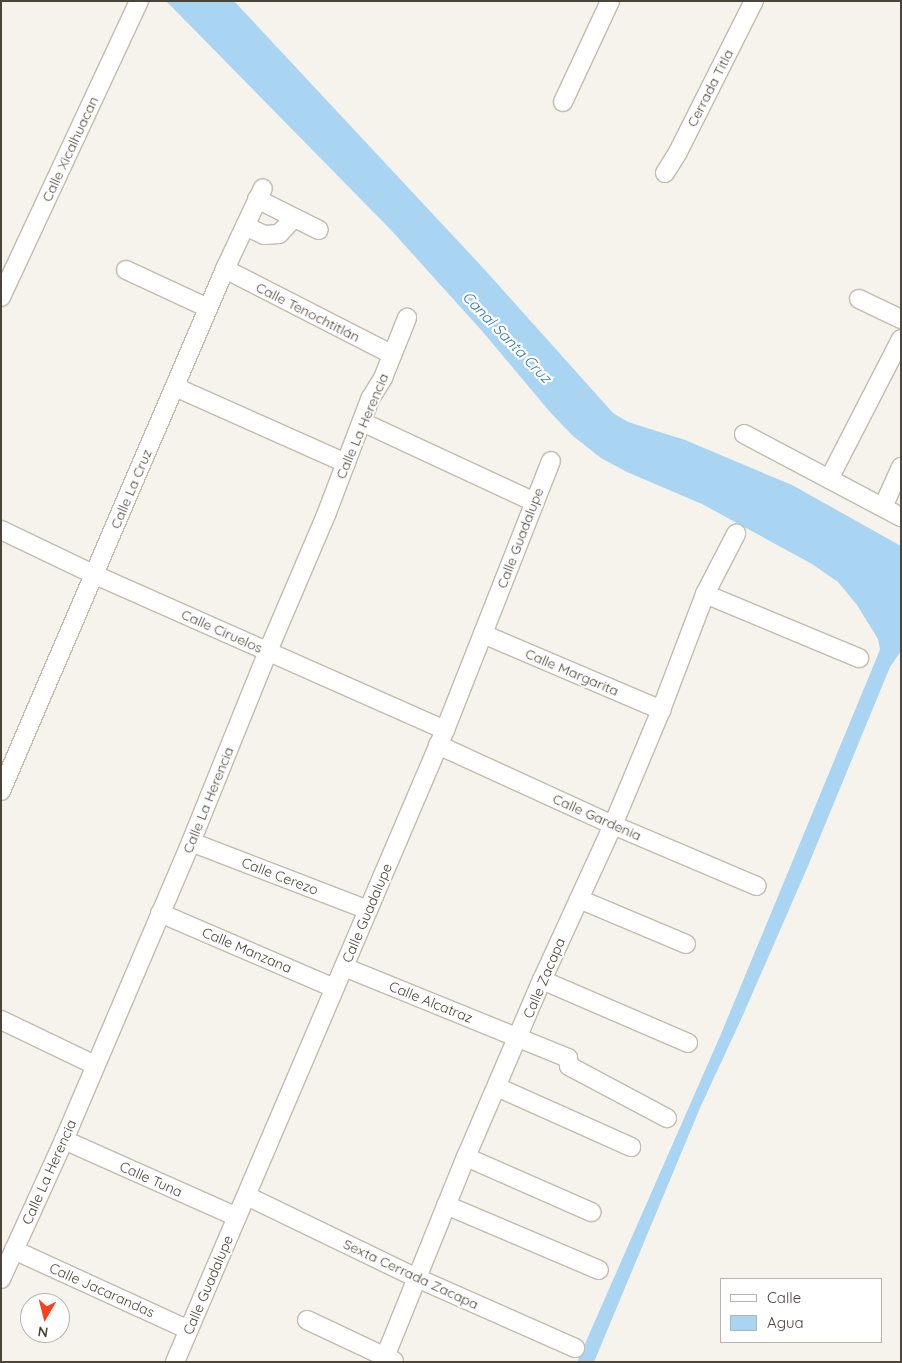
<!DOCTYPE html>
<meta charset="utf-8">
<style>
body{margin:0}
#map{position:relative;width:902px;height:1363px;overflow:hidden;background:#f6f3ec;font-family:Quicksand,sans-serif}
div>[style]{position:absolute}
.water>*{inset:0;background:#a9d4f2}
.roads{filter:drop-shadow(1px 0 #c2bbae) drop-shadow(-1px 0 #c2bbae) drop-shadow(0 1px #c2bbae) drop-shadow(0 -1px #c2bbae)}
.minor>*{height:18px;margin:-9px;padding:0 9px;transform-origin:9px;border-radius:9px;background:#fff}
span{translate:-50% -50%;white-space:nowrap;text-align:center;line-height:1.15;-webkit-text-stroke:4.5px #fff;paint-order:stroke}
.street-label{font-size:14px;color:#4b4439}
.water-label{font-size:15px;color:#2e7ab2;font-style:italic}
.frame{position:absolute;inset:0;border:2px solid #4b4439;pointer-events:none}
.legend{position:absolute;left:720px;top:1278px;width:162px;height:65px;box-sizing:border-box;background:#fff;border:1px solid #b7b4b0;margin:0;padding:6px 9px;list-style:none;font-size:15px;color:#4b4439}
.legend li{display:flex;align-items:center;gap:10px;height:25px}
.legend b{width:25px;border:1px solid #b7b4b0}
.north{position:absolute;left:20px;top:1293px;width:50px;height:50px;box-sizing:border-box;background:#fff;border:1px solid #b7b4b0;border-radius:50%;rotate:188deg;font-size:14px;font-weight:700;line-height:20px;text-align:center;color:#4b4439}
.north::after{content:'';display:block;margin:auto;width:18px;height:22px;background:#fc3f1d;clip-path:polygon(50% 0,100% 100%,50% 72%,0 100%)}
</style>
<div id="map">
<div class="water">
<div style="clip-path:polygon(166px 1px,234px 1px,485px 270px,613px 413px,628px 422px,685px 440px,792px 485px,901px 546px,901px 651px,890px 667px,808px 866px,743px 1015px,700px 1108px,594px 1362px,577px 1362px,721px 1034px,877px 657px,880px 649px,878px 639px,857px 605px,838px 582px,812px 564px,702px 504px,627px 472px,601px 458px,573px 436px,550px 412px,482px 331px,391px 230px)"></div>
</div>
<div class="roads">
<div class="minor">
<div style="left:563px;top:102px;width:111px;rotate:-65deg"></div>
<div style="left:665px;top:173px;width:25px;rotate:-58deg"></div>
<div style="left:678px;top:152px;width:169px;rotate:-63.3deg"></div>
<div style="left:257px;top:199px;width:69px;rotate:26.6deg"></div>
<div style="left:245px;top:226px;width:21px;rotate:25deg"></div>
<div style="left:264px;top:235px;width:15px;rotate:-4deg"></div>
<div style="left:279px;top:234px;width:22px;rotate:-47deg"></div>
<div style="left:225px;top:269px;width:186px;rotate:27.1deg"></div>
<div style="left:126px;top:270px;width:90px;rotate:24.9deg"></div>
<div style="left:1px;top:297px;width:327px;rotate:-65deg"></div>
<div style="left:859px;top:299px;width:47px;rotate:25.5deg"></div>
<div style="left:175px;top:387px;width:187px;rotate:24deg"></div>
<div style="left:362px;top:422px;width:190px;rotate:24.9deg"></div>
<div style="left:744px;top:434px;width:178px;rotate:27.9deg"></div>
<div style="left:829px;top:479px;width:157px;rotate:-62.8deg"></div>
<div style="left:883px;top:507px;width:44px;rotate:-65.8deg"></div>
<div style="left:1px;top:530px;width:102px;rotate:25.6deg"></div>
<div style="left:93px;top:574px;width:385px;rotate:23.9deg"></div>
<div style="left:705px;top:594px;width:167px;rotate:22.6deg"></div>
<div style="left:483px;top:634px;width:194px;rotate:23.1deg"></div>
<div style="left:438px;top:745px;width:192px;rotate:24.6deg"></div>
<div style="left:613px;top:825px;width:156px;rotate:23deg"></div>
<div style="left:1px;top:791px;width:568px;rotate:-66.77deg"></div>
<div style="left:225px;top:269px;width:89px;rotate:-64.9deg"></div>
<div style="left:191px;top:842px;width:190px;rotate:21deg"></div>
<div style="left:579px;top:899px;width:116px;rotate:22.8deg"></div>
<div style="left:160px;top:913px;width:189px;rotate:23.3deg"></div>
<div style="left:344px;top:967px;width:242px;rotate:22.1deg"></div>
<div style="left:568px;top:1058px;width:8px;rotate:83deg"></div>
<div style="left:569px;top:1066px;width:111px;rotate:28deg"></div>
<div style="left:542px;top:980px;width:159px;rotate:23.3deg"></div>
<div style="left:1px;top:1020px;width:104px;rotate:25.6deg"></div>
<div style="left:497px;top:1087px;width:147px;rotate:24.1deg"></div>
<div style="left:64px;top:1140px;width:189px;rotate:24deg"></div>
<div style="left:466px;top:1157px;width:137px;rotate:23.7deg"></div>
<div style="left:247px;top:1196px;width:189px;rotate:25.8deg"></div>
<div style="left:417px;top:1278px;width:173px;rotate:23.9deg"></div>
<div style="left:446px;top:1205px;width:166px;rotate:23deg"></div>
<div style="left:14px;top:1250px;width:192px;rotate:24.6deg"></div>
<div style="left:1px;top:1279px;width:153px;rotate:-65.6deg"></div>
<div style="left:64px;top:1140px;width:324px;rotate:-66.9deg"></div>
<div style="left:191px;top:842px;width:206px;rotate:-68deg"></div>
<div style="left:268px;top:651px;width:148px;rotate:-66.9deg"></div>
<div style="left:326px;top:515px;width:124px;rotate:-69.2deg"></div>
<div style="left:370px;top:399px;width:25px;rotate:-58deg"></div>
<div style="left:383px;top:378px;width:65px;rotate:-68.2deg"></div>
<div style="left:307px;top:1320px;width:96px;rotate:25.2deg"></div>
<div style="left:175px;top:1362px;width:687px;rotate:-66.87deg"></div>
<div style="left:445px;top:730px;width:289px;rotate:-68.5deg"></div>
<div style="left:383px;top:1362px;width:221px;rotate:-68deg"></div>
<div style="left:466px;top:1157px;width:193px;rotate:-66.8deg"></div>
<div style="left:542px;top:980px;width:170px;rotate:-65.4deg"></div>
<div style="left:613px;top:825px;width:125px;rotate:-67.3deg"></div>
<div style="left:661px;top:710px;width:124px;rotate:-69.2deg"></div>
<div style="left:705px;top:594px;width:68px;rotate:-62.7deg"></div>
</div>
</div>
<div class="street-label">
<span style="left:710px;top:88px;rotate:-63deg">Cerrada Titla</span>
<span style="left:70px;top:149px;rotate:-65deg">Calle Xicalhuacan</span>
<span style="left:308px;top:312px;rotate:27deg">Calle Tenochtitlán</span>
<span style="left:362px;top:426px;rotate:-67deg">Calle La Herencia</span>
<span style="left:131px;top:489px;rotate:-67deg">Calle La Cruz</span>
<span style="left:520px;top:538px;rotate:-69deg">Calle Guadalupe</span>
<span style="left:222px;top:631px;rotate:24deg">Calle Ciruelos</span>
<span style="left:572px;top:672px;rotate:23deg">Calle Margarita</span>
<span style="left:208px;top:800px;rotate:-68deg">Calle La Herencia</span>
<span style="left:597px;top:817px;rotate:24deg">Calle Gardenia</span>
<span style="left:280px;top:876px;rotate:21deg">Calle Cerezo</span>
<span style="left:367px;top:913px;rotate:-67deg">Calle Guadalupe</span>
<span style="left:247px;top:950px;rotate:23deg">Calle Manzana</span>
<span style="left:544px;top:978px;rotate:-67deg">Calle Zacapa</span>
<span style="left:431px;top:1002px;rotate:22deg">Calle Alcatraz</span>
<span style="left:49px;top:1172px;rotate:-66deg">Calle La Herencia</span>
<span style="left:151px;top:1179px;rotate:24deg">Calle Tuna</span>
<span style="left:411px;top:1274px;rotate:25deg">Sexta Cerrada Zacapa</span>
<span style="left:208px;top:1285px;rotate:-67deg">Calle Guadalupe</span>
<span style="left:102px;top:1290px;rotate:24deg">Calle Jacarandas</span>
</div>
<div class="water-label">
<span style="left:507px;top:337px;rotate:46deg">Canal Santa Cruz</span>
</div>
<div class="frame"></div>
<ul class="legend">
<li><b style="height:6px;background:#fff"></b>Calle</li>
<li><b style="height:14px;background:#a9d4f2"></b>Agua</li>
</ul>
<div class="north">N</div>
</div>
